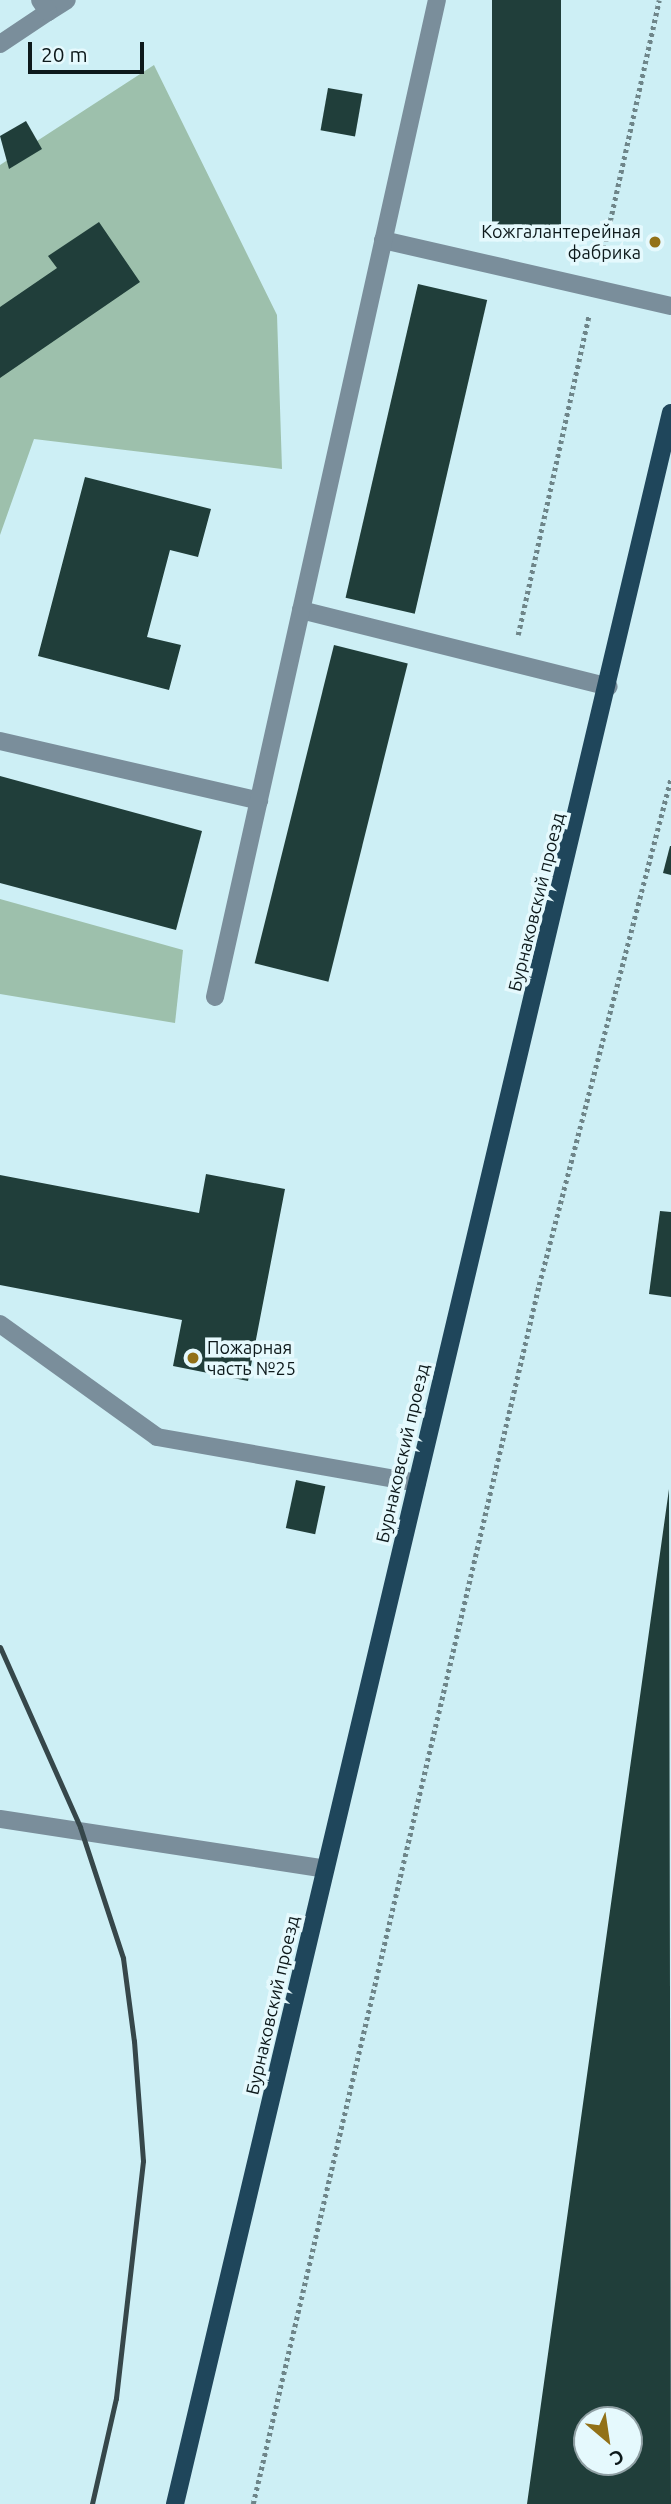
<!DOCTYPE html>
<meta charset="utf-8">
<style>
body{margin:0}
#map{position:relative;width:671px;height:2504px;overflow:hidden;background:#cdeff5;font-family:Ubuntu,sans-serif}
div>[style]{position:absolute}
.green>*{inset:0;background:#9dc0ac}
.building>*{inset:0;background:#203e3a;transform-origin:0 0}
.path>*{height:4.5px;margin-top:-2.25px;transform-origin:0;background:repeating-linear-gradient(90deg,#6e8589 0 3.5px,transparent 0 7px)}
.lane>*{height:18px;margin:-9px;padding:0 9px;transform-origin:9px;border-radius:9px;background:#7a8e9b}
.primary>*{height:18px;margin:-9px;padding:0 9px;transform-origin:9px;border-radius:9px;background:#1f465b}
.rail>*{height:5px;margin:-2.5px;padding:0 2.5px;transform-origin:2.5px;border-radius:2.5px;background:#36474a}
.dots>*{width:19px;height:19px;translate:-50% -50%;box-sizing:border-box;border:4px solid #e5f9fd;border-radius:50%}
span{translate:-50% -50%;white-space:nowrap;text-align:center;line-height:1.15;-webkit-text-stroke:7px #e5f9fd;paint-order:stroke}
.poi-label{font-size:18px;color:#0d191b}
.right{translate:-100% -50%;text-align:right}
.left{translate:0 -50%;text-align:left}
.street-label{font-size:18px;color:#0d191b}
.north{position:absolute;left:573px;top:2406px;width:70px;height:70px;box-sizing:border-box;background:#e5f9fd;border:2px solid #8f9fa3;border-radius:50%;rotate:151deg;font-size:19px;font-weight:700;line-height:28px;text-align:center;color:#0d191b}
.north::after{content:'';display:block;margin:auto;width:24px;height:32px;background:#927118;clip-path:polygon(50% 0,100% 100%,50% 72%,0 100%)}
.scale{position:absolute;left:28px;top:42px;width:116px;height:32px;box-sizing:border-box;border:4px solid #0d191b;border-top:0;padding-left:9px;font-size:21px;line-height:24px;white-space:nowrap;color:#0d191b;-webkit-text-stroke:5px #e5f9fd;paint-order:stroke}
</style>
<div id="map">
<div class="green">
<div style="clip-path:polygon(154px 65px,277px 315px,282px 469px,34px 439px,0 535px,0 165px)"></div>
<div style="clip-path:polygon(0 899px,183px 950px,175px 1023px,0 994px)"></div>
</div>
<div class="building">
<div style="left:492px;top:0;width:69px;height:236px"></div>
<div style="left:328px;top:88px;width:35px;height:43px;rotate:10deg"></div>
<div style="clip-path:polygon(26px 121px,42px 149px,9px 169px,0 136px)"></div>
<div style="clip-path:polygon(99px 222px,140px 282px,0 378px,0 307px,57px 268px,48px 256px)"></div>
<div style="left:418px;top:284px;width:71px;height:322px;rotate:13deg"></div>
<div style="clip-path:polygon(85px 477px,211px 509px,198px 557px,170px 550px,147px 637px,181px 645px,169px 690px,38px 656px)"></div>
<div style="left:334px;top:645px;width:76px;height:328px;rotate:14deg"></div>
<div style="clip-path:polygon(0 776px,202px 831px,176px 930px,0 883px)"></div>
<div style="clip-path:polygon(670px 846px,671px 846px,671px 875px,663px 873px)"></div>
<div style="clip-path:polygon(206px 1174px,285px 1189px,248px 1381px,173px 1366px,182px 1320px,0 1285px,0 1175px,199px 1213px)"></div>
<div style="clip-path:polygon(660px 1211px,671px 1212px,671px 1297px,649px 1294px)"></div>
<div style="left:296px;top:1480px;width:30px;height:49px;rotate:12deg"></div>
<div style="clip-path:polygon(evenodd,669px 1489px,671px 2504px,527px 2504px,669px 1489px,587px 2420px,629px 2420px,629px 2462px,587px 2462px,587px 2420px)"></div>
</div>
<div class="path">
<div style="left:601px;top:262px;width:268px;rotate:-77.5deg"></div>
<div style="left:518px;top:635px;width:328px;rotate:-77.5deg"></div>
<div style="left:253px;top:2504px;width:1252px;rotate:-76.8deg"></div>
<div style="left:539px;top:1285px;width:524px;rotate:-75.41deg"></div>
</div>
<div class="lane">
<div style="left:48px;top:12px;width:22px;rotate:-32deg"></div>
<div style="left:0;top:44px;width:58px;rotate:-33.7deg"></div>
<div style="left:48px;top:12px;width:14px;rotate:-124deg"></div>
<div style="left:383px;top:240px;width:295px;rotate:12.9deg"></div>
<div style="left:301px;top:610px;width:317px;rotate:14deg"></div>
<div style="left:0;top:741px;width:266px;rotate:13deg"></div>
<div style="left:215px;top:997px;width:1021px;rotate:-77.45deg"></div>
<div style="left:0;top:1324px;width:193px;rotate:35.7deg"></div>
<div style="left:157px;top:1437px;width:264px;rotate:10deg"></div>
<div style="left:0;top:1819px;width:329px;rotate:8.7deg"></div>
</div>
<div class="primary">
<div style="left:175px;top:2504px;width:2149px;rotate:-76.66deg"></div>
</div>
<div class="rail">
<div style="left:0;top:1647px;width:197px;rotate:66deg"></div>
<div style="left:80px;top:1827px;width:138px;rotate:71.8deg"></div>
<div style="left:123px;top:1958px;width:84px;rotate:82.5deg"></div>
<div style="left:134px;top:2041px;width:120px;rotate:85.7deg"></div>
<div style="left:143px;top:2161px;width:239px;rotate:96.5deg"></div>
<div style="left:116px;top:2398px;width:109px;rotate:102.8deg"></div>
</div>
<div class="dots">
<div style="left:655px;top:242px;background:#927118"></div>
<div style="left:193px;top:1358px;background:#927118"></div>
</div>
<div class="poi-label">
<span class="right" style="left:641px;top:242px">Кожгалантерейная<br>фабрика</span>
<span class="left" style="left:207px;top:1358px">Пожарная<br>часть №25</span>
</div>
<div class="street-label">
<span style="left:536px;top:902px;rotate:-76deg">Бурнаковский проезд</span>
<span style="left:402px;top:1453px;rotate:-77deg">Бурнаковский проезд</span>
<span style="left:272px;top:2005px;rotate:-77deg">Бурнаковский проезд</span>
</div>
<div class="north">С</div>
<div class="scale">20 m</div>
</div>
